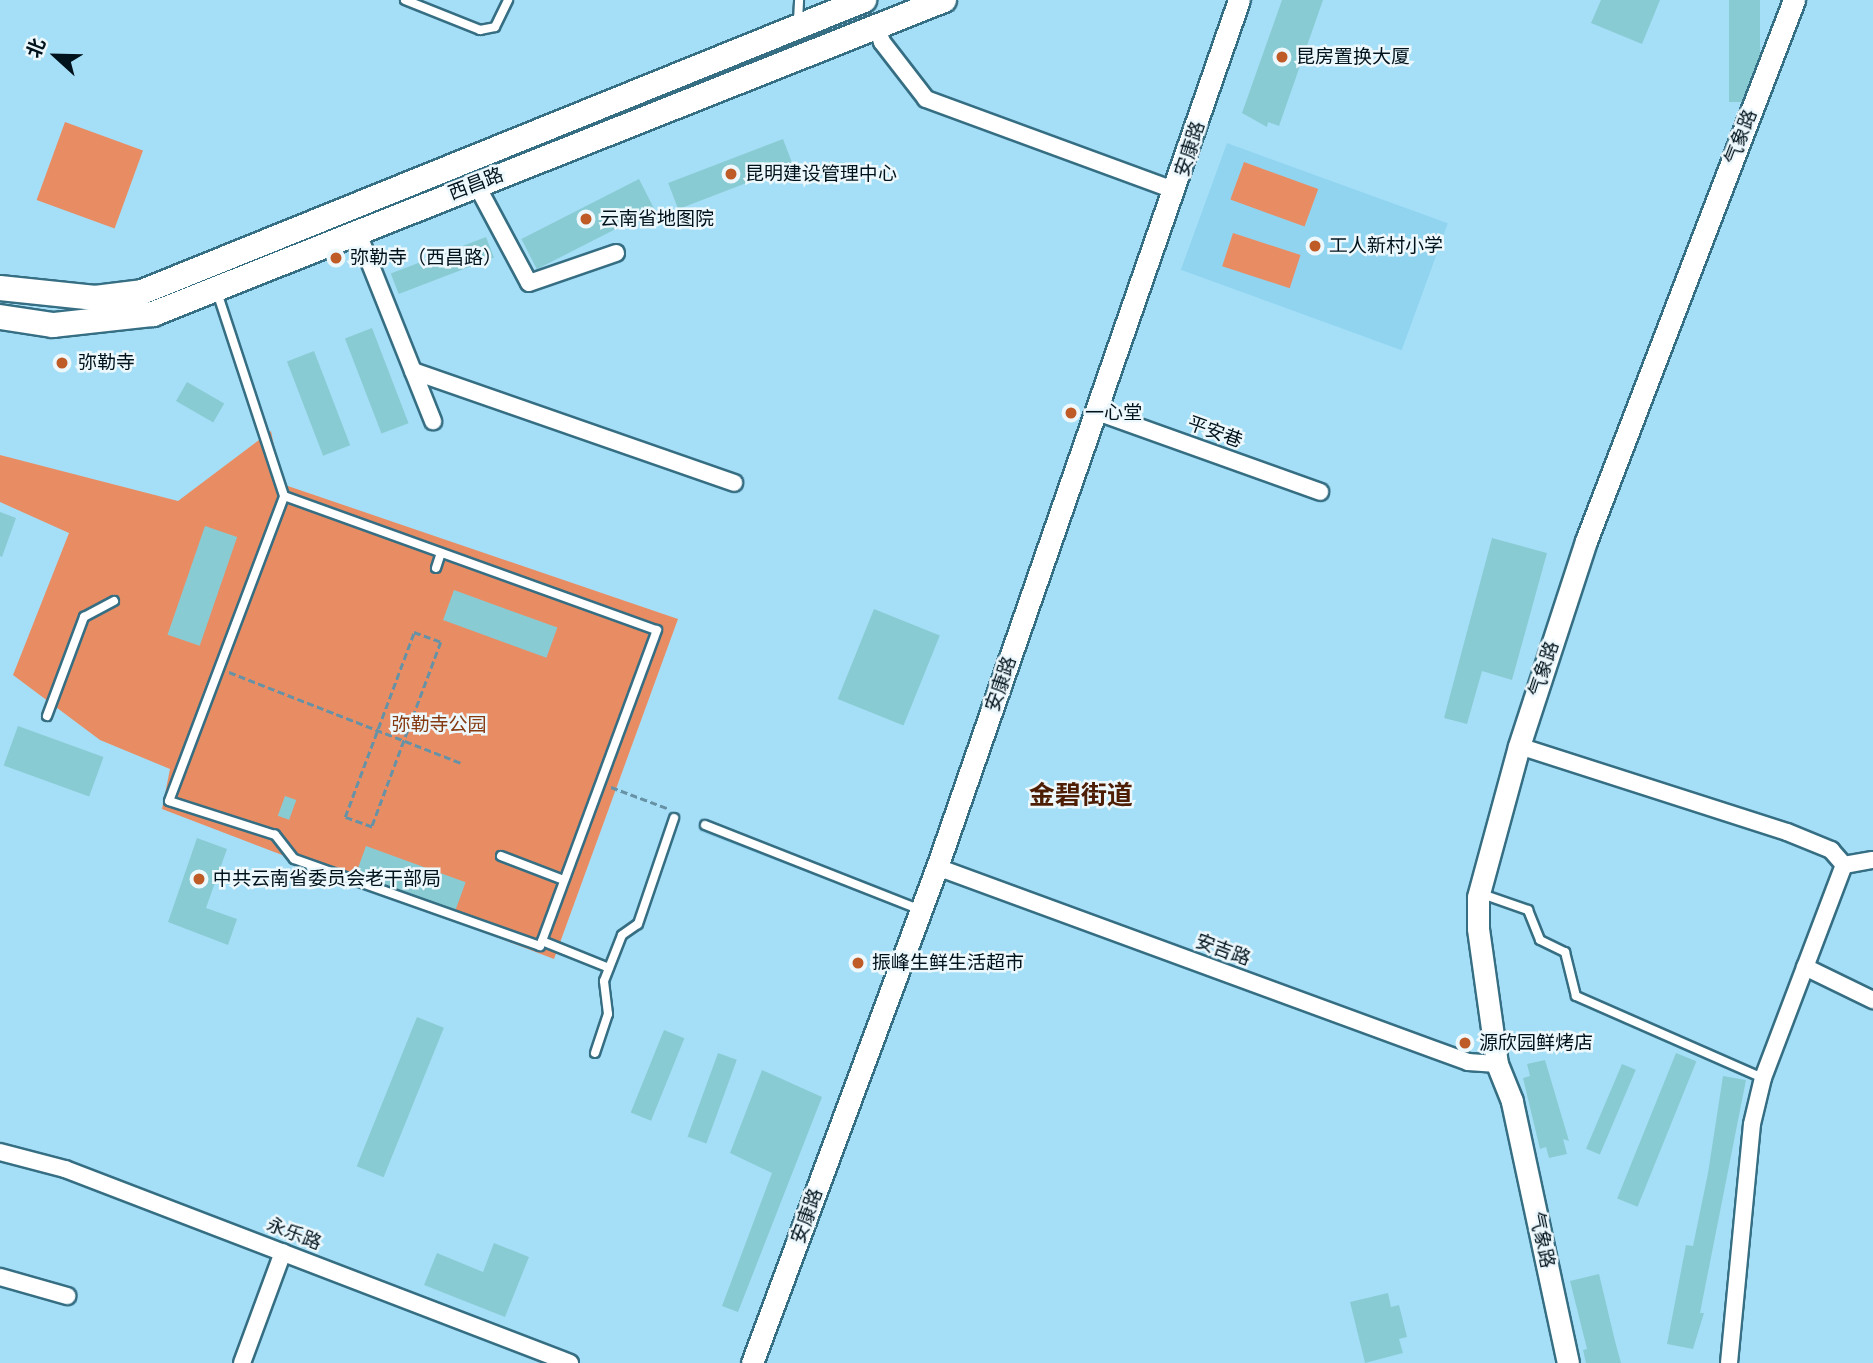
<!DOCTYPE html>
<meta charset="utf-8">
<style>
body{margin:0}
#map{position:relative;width:1873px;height:1363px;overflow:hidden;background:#a5dff7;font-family:Cabin,"Noto Sans SC",sans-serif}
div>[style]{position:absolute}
.built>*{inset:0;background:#91d4f0;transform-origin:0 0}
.green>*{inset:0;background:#e88d63;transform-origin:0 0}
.building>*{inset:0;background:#89cbd3;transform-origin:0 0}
.path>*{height:2.5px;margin-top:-1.25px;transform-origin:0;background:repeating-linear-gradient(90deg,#6792a5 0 7px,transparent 0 10.5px)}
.roads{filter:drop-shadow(2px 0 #366e83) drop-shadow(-2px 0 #366e83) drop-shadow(0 2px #366e83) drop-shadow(0 -2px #366e83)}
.lane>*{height:8px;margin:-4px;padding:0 4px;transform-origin:4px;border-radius:4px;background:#fff}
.street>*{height:16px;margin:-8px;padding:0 8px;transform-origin:8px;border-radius:8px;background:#fff}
.secondary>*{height:21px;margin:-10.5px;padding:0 10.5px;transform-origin:10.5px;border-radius:10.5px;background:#fff}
.primary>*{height:24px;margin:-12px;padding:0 12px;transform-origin:12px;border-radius:12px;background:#fff}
.dots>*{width:19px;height:19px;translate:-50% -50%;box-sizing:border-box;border:4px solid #edf8fd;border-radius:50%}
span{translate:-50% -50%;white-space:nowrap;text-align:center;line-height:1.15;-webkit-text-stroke:5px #edf8fd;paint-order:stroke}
.poi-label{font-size:19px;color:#00121b}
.left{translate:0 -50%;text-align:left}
.street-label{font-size:19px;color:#00121b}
.park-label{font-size:19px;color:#853a11}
.district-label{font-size:26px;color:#4d1d04;font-weight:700}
.north{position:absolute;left:21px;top:21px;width:70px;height:70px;-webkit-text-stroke:5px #edf8fd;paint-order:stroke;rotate:292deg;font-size:19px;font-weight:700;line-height:28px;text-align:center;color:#00121b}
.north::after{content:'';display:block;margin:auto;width:24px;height:32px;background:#00121b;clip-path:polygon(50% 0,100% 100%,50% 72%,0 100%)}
</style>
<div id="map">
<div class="built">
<div style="left:1227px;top:143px;width:235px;height:135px;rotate:20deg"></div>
<div style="left:704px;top:819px;width:201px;height:13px;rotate:21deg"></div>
</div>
<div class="green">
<div style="left:65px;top:122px;width:83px;height:83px;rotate:20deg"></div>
<div style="left:1244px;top:162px;width:79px;height:40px;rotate:20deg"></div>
<div style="left:1233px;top:233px;width:71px;height:35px;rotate:18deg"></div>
<div style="clip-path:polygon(271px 431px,282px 484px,678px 619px,554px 959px,162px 809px,170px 769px,100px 740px,13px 675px,69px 533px,0 502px,0 455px,178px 501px)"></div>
</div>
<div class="building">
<div style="clip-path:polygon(1282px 0,1323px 0,1279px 126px,1268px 122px,1267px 127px,1242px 113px)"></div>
<div style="clip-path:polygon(1601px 0,1660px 0,1642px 44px,1591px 23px)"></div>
<div style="left:1729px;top:0;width:31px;height:102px"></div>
<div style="left:783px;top:139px;width:28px;height:123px;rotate:69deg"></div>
<div style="left:639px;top:179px;width:34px;height:132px;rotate:63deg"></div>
<div style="left:486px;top:237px;width:22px;height:102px;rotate:69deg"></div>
<div style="left:372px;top:328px;width:102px;height:29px;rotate:69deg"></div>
<div style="left:314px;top:351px;width:101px;height:29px;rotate:69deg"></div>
<div style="left:187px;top:382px;width:43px;height:22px;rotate:30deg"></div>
<div style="clip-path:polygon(0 512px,16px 518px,2px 557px,0 556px)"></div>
<div style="left:205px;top:526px;width:34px;height:115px;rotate:19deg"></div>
<div style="clip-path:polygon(1492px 538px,1547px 553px,1512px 680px,1482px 671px,1467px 724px,1444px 718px)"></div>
<div style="left:454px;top:590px;width:110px;height:32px;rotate:20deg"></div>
<div style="left:874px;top:609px;width:71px;height:97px;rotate:22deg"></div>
<div style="left:18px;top:726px;width:91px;height:42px;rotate:20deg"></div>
<div style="left:285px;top:796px;width:12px;height:21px;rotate:20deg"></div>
<div style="clip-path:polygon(197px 838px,227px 849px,206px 908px,237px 919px,228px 945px,168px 922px)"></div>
<div style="left:366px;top:846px;width:106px;height:30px;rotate:20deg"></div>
<div style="left:417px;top:1017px;width:29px;height:161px;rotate:22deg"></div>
<div style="left:664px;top:1030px;width:22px;height:89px;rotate:22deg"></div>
<div style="left:718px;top:1053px;width:20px;height:89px;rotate:20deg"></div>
<div style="left:1676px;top:1053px;width:22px;height:157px;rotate:22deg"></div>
<div style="clip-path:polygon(1545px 1060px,1569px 1141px,1563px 1139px,1567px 1154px,1549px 1158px,1546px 1147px,1540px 1149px,1523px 1078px,1530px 1076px,1527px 1064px)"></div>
<div style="left:1622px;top:1064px;width:15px;height:92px;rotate:23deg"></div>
<div style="clip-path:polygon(762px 1070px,822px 1097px,738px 1312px,722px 1306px,772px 1173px,730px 1153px)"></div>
<div style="clip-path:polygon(1723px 1076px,1746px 1080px,1700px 1313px,1704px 1313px,1693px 1349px,1667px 1344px,1686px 1245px,1693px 1246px,1708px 1173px)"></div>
<div style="clip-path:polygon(494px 1243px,529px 1257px,505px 1317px,424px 1285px,437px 1253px,483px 1272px)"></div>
<div style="clip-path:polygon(1599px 1274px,1615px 1341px,1621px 1363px,1586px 1363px,1583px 1350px,1587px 1349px,1570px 1281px)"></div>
<div style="clip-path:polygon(1388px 1293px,1391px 1307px,1399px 1305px,1407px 1337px,1399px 1339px,1403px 1353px,1365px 1363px,1350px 1302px)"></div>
</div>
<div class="path">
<div style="left:414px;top:632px;width:29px;rotate:20deg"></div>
<div style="left:441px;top:642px;width:197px;rotate:110.5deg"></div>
<div style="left:372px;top:827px;width:29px;rotate:-160deg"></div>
<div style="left:345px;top:817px;width:197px;rotate:-69.5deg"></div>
<div style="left:229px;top:672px;width:249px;rotate:21.4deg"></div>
<div style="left:611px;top:787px;width:60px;rotate:20.6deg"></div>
</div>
<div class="roads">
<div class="lane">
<div style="left:405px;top:0;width:81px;rotate:21.8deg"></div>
<div style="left:480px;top:30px;width:15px;rotate:-11deg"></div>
<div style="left:495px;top:27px;width:30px;rotate:-64deg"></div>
<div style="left:798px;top:21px;width:21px;rotate:-87deg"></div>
<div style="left:217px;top:292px;width:215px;rotate:71.8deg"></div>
<div style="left:284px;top:496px;width:396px;rotate:19.8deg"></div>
<div style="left:657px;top:630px;width:337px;rotate:110.3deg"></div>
<div style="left:540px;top:946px;width:261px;rotate:-160.5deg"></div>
<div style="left:294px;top:859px;width:31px;rotate:-128deg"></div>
<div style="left:275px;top:835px;width:111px;rotate:-162.2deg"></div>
<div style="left:169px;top:801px;width:326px;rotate:-69.3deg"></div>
<div style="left:436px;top:568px;width:16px;rotate:-72deg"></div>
<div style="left:47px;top:716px;width:106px;rotate:-69.5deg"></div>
<div style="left:84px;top:617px;width:34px;rotate:-28deg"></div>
<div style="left:705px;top:825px;width:232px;rotate:21.5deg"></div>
<div style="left:501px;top:856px;width:67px;rotate:20.9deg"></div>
<div style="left:1482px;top:894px;width:49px;rotate:19.2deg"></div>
<div style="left:1528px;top:910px;width:32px;rotate:68deg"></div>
<div style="left:1540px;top:940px;width:28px;rotate:26deg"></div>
<div style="left:1565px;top:952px;width:45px;rotate:76deg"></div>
<div style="left:1576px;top:996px;width:204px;rotate:23.7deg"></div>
<div style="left:542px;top:941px;width:72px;rotate:21.9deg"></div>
<div style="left:595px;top:1053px;width:41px;rotate:-71.6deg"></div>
<div style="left:608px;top:1014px;width:33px;rotate:-97deg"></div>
<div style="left:604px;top:981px;width:49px;rotate:-68.6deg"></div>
<div style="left:622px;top:935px;width:19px;rotate:-35deg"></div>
<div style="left:638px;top:924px;width:112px;rotate:-71.2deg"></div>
</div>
<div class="street">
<div style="left:877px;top:26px;width:17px;rotate:73deg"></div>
<div style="left:882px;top:42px;width:72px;rotate:52.3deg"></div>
<div style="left:926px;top:99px;width:266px;rotate:20.2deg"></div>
<div style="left:476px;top:184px;width:112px;rotate:61.8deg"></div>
<div style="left:529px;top:283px;width:92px;rotate:-19deg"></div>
<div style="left:357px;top:231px;width:205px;rotate:68.2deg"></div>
<div style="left:413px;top:371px;width:340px;rotate:19.2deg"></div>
<div style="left:1097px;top:412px;width:237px;rotate:19.7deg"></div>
<div style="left:1519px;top:746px;width:281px;rotate:17.8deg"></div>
<div style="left:1787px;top:832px;width:48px;rotate:22.2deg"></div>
<div style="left:1831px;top:850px;width:20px;rotate:49deg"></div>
<div style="left:937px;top:867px;width:566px;rotate:20.16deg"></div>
<div style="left:1468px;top:1062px;width:29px;rotate:4deg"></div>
<div style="left:1805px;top:967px;width:76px;rotate:25.9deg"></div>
<div style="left:0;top:1152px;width:67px;rotate:14.7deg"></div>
<div style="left:65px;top:1169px;width:541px;rotate:21.01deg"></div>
<div style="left:0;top:1277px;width:70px;rotate:15.8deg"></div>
<div style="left:242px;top:1363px;width:118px;rotate:-69.7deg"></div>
<div style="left:1729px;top:1363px;width:240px;rotate:-84.5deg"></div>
<div style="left:1752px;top:1124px;width:47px;rotate:-76.6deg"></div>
<div style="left:1763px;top:1078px;width:228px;rotate:-69.2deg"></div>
<div style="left:1844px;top:865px;width:29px;rotate:-10deg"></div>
</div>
<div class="secondary">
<div style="left:752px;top:1363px;width:529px;rotate:-69.55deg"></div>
<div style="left:937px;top:867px;width:918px;rotate:-70.8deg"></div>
<div style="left:1568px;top:1363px;width:268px;rotate:-102.1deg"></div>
<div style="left:1512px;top:1101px;width:40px;rotate:-112deg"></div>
<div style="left:1497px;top:1064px;width:137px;rotate:-98deg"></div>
<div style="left:1478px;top:928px;width:31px;rotate:-90deg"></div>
<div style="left:1478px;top:897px;width:156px;rotate:-74.8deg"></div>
<div style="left:1519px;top:746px;width:216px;rotate:-71.9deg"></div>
<div style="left:1586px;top:541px;width:580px;rotate:-68.97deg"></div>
</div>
<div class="primary">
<div style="left:0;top:288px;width:96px;rotate:6deg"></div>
<div style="left:95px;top:298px;width:47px;rotate:-7.3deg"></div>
<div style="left:142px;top:292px;width:779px;rotate:-22.02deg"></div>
<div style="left:0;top:317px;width:54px;rotate:8.6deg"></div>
<div style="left:53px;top:325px;width:101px;rotate:-6.3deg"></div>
<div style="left:153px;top:314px;width:851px;rotate:-21.65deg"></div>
</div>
</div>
<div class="dots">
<div style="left:1282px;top:57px;background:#bf5b26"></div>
<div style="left:731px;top:174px;background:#bf5b26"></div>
<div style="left:586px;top:219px;background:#bf5b26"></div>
<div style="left:1315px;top:246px;background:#bf5b26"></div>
<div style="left:336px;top:258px;background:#bf5b26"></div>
<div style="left:62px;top:363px;background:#bf5b26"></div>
<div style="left:1071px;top:413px;background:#bf5b26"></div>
<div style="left:199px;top:879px;background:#bf5b26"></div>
<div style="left:858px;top:963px;background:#bf5b26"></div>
<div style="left:1465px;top:1043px;background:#bf5b26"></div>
</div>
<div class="poi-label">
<span class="left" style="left:1296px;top:57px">昆房置换大厦</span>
<span class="left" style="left:745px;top:174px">昆明建设管理中心</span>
<span class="left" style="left:600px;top:219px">云南省地图院</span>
<span class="left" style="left:1329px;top:246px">工人新村小学</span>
<span class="left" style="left:350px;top:258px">弥勒寺（西昌路）</span>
<span class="left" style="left:78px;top:363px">弥勒寺</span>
<span class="left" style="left:1085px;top:413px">一心堂</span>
<span class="left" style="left:213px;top:879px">中共云南省委员会老干部局</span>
<span class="left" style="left:872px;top:963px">振峰生鲜生活超市</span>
<span class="left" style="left:1479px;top:1043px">源欣园鲜烤店</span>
</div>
<div class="street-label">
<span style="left:1741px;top:137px;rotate:-69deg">气象路</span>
<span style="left:1190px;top:149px;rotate:-72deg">安康路</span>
<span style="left:476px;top:184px;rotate:-21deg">西昌路</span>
<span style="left:1215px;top:432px;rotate:20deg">平安巷</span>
<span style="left:1544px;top:669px;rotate:-72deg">气象路</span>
<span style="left:1001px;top:684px;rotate:-71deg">安康路</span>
<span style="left:1223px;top:950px;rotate:20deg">安吉路</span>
<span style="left:807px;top:1216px;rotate:-70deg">安康路</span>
<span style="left:294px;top:1234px;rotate:21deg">永乐路</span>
<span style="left:1542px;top:1240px;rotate:78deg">气象路</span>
</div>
<div class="park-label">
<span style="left:439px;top:725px">弥勒寺公园</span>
</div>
<div class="district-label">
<span style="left:1081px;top:796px">金碧街道</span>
</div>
<div class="north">北</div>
</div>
